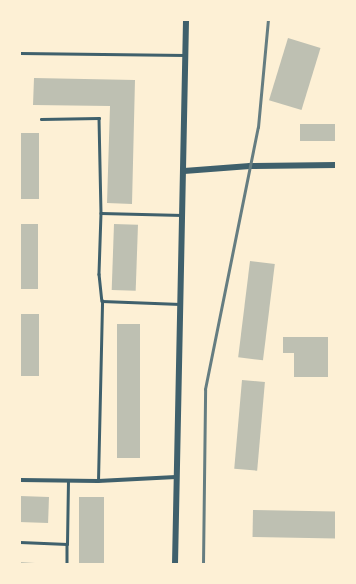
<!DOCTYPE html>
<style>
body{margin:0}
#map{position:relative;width:356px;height:584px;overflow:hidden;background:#fdf0d5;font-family:Lato,sans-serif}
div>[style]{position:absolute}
.building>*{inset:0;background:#bec0b2;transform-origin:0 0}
.service>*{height:2.5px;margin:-1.25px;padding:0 1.25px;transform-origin:1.25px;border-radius:1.25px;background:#3f606c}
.minor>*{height:4px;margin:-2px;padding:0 2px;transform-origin:2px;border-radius:2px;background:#3f606c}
.tertiary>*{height:6px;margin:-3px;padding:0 3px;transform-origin:3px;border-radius:3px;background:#3f606c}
.rail>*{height:3px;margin:-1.5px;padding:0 1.5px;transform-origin:1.5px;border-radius:1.5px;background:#657d81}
span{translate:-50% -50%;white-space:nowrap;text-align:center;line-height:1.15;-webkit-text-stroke:3px #fdf0d5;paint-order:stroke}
.frame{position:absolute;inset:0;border:21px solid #fdf0d5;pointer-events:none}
</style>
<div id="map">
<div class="building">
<div style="left:288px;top:38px;width:34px;height:65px;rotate:17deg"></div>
<div style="clip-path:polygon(34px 78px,135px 80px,132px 204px,107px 203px,110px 106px,33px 105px)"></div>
<div style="left:336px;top:124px;width:17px;height:36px;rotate:90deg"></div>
<div style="left:20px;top:133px;width:19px;height:66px"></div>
<div style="left:20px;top:224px;width:18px;height:65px"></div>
<div style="left:114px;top:224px;width:24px;height:66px;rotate:2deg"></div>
<div style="left:250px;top:261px;width:25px;height:97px;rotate:7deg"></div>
<div style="left:20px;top:314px;width:19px;height:62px"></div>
<div style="left:117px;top:324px;width:23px;height:134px"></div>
<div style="clip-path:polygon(283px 337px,328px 337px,328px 377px,294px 377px,294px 353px,283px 353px)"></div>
<div style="left:242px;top:380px;width:23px;height:89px;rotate:5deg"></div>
<div style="left:20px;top:496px;width:29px;height:26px;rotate:2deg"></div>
<div style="left:79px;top:497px;width:25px;height:67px"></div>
<div style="left:253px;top:510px;width:83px;height:27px;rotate:1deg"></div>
<div style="clip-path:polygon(20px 562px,35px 563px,35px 564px,20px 564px)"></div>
</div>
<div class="service">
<div style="left:20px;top:53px;width:165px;rotate:0.7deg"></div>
<div style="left:41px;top:119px;width:58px;rotate:-1deg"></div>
<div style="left:99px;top:118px;width:95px;rotate:88.8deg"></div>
<div style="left:101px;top:213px;width:81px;rotate:1.4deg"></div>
<div style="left:101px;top:213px;width:61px;rotate:91.9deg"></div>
<div style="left:99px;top:274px;width:27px;rotate:84deg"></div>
<div style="left:98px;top:481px;width:180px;rotate:-88.7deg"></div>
<div style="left:102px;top:301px;width:78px;rotate:2.2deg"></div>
<div style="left:20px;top:542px;width:47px;rotate:2.4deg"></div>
<div style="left:67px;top:544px;width:20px;rotate:90deg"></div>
<div style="left:67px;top:544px;width:63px;rotate:-89.1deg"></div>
</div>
<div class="minor">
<div style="left:20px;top:480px;width:78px;rotate:0.7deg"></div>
<div style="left:98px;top:481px;width:78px;rotate:-2.9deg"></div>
</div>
<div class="tertiary">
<div style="left:184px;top:171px;width:66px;rotate:-4.3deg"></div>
<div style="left:250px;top:166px;width:86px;rotate:-0.7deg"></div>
<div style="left:175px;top:564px;width:544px;rotate:-88.84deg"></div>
</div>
<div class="rail">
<div style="left:203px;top:564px;width:175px;rotate:-89.3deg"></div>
<div style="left:205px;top:389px;width:267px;rotate:-78.6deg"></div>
<div style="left:258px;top:127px;width:107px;rotate:-84.7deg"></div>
</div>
<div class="frame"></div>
</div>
